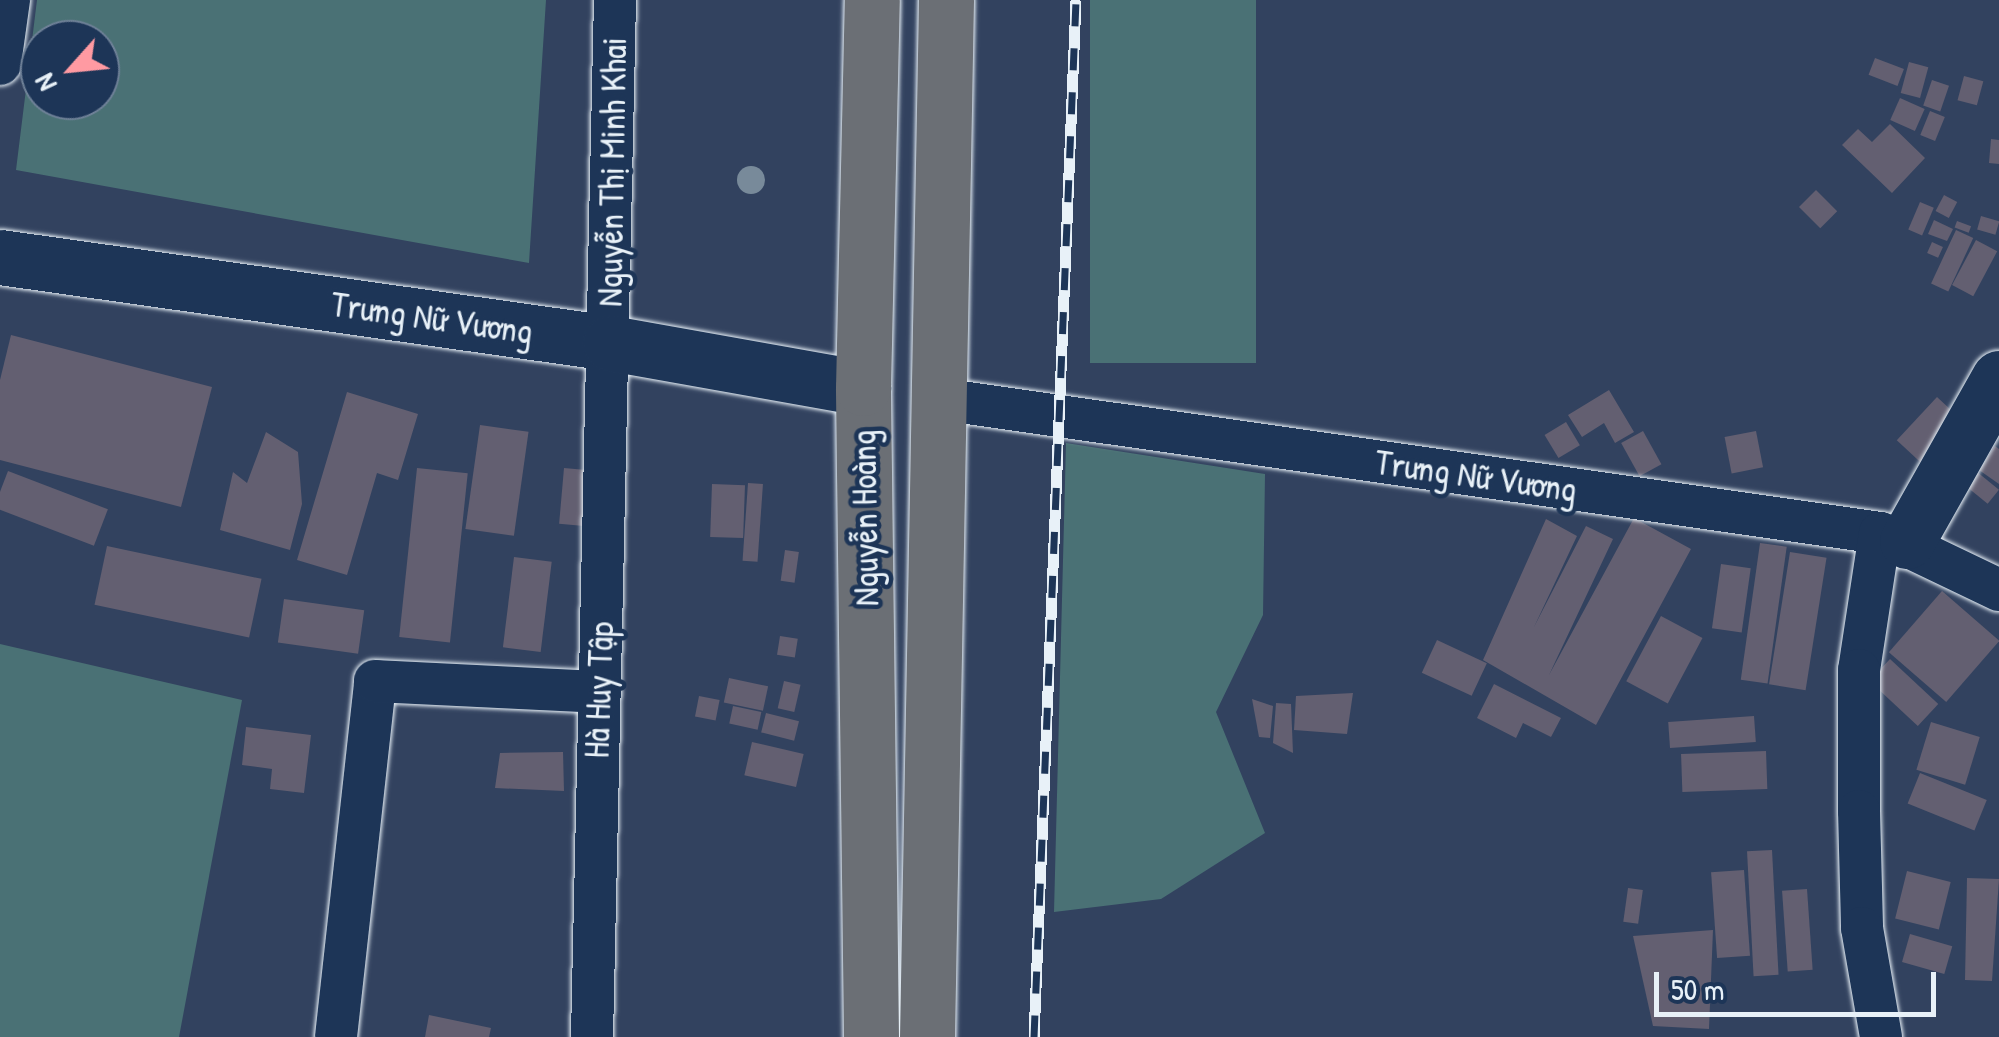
<!DOCTYPE html>
<meta charset="utf-8">
<style>
body{margin:0}
#map{position:relative;width:1999px;height:1037px;overflow:hidden;background:#32425f;font-family:"Patrick Hand",sans-serif}
div>[style]{position:absolute}
[style*='--x']{left:calc(var(--x)*1px);top:calc(var(--y)*1px);width:calc(var(--w)*1px);rotate:calc(var(--a)*1deg)}
.green>*{inset:0;background:#4a7175;transform-origin:0 0}
.building>*{inset:0;background:#635f71;transform-origin:0 0}
.roads{filter:drop-shadow(0 0 2px #e8f1f8) drop-shadow(0 0 2px #e8f1f8)}
.street>*{height:42px;margin:-21px;padding:0 21px;transform-origin:21px;border-radius:21px;background:#1d3557}
.secondary>*{height:55px;margin:-27.5px;padding:0 27.5px;transform-origin:27.5px;border-radius:27.5px;background:#1d3557}
.highway>*{height:55px;margin:-27.5px;padding:0 27.5px;transform-origin:27.5px;border-radius:27.5px;background:#6b6f75}
.rail>*{height:11px;margin-top:-5.5px;transform-origin:0;background:repeating-linear-gradient(90deg,#1d3557 0 22px,#e8f1f8 0 44px);box-sizing:border-box;border-block:2px solid #e8f1f8}
.trees>*{width:28px;height:28px;margin:-14px;border-radius:50%;background:#788a9a}
span{translate:-50% -50%;white-space:nowrap;text-align:center;line-height:1.15;-webkit-text-stroke:9px #1d3557;paint-order:stroke}
.street-label{font-size:35px;color:#e8f1f8}
.north{position:absolute;left:20px;top:20px;width:100px;height:100px;box-sizing:border-box;background:#1d3557;border:2px solid #6e8097;border-radius:50%;rotate:243deg;font-size:28px;font-weight:700;line-height:40px;text-align:center;color:#e8f1f8}
.north::after{content:'';display:block;margin:auto;width:35px;height:45px;background:#ff9aa2;clip-path:polygon(50% 0,100% 100%,50% 72%,0 100%)}
.scale{position:absolute;left:1654px;top:972px;width:282px;height:45px;box-sizing:border-box;border:5px solid #e8f1f8;border-top:0;padding-left:12px;font-size:30px;line-height:35px;white-space:nowrap;color:#e8f1f8;-webkit-text-stroke:8px #1d3557;paint-order:stroke}
</style>
<div id="map">
<div class="green">
<i style="clip-path:polygon(evenodd,37px 0,546px 0,529px 263px,16px 170px,37px 0,40px 40px,100px 40px,100px 100px,40px 100px,40px 40px)"></i>
<i style="left:1090px;top:0;width:166px;height:363px"></i>
<i style="clip-path:polygon(1066px 443px,1265px 474px,1263px 615px,1216px 712px,1265px 833px,1161px 899px,1054px 912px)"></i>
<i style="clip-path:polygon(0 644px,242px 700px,179px 1037px,0 1037px)"></i>
</div>
<div class="building">
<i style="left:1875px;top:58px;width:31px;height:18px;rotate:21deg"></i>
<i style="left:1909px;top:62px;width:20px;height:32px;rotate:15deg"></i>
<i style="left:1964px;top:76px;width:20px;height:25px;rotate:15deg"></i>
<i style="left:1932px;top:80px;width:18px;height:27px;rotate:19deg"></i>
<i style="left:1900px;top:98px;width:27px;height:24px;rotate:24deg"></i>
<i style="left:1930px;top:111px;width:16px;height:26px;rotate:22deg"></i>
<i style="clip-path:polygon(1890px 124px,1925px 158px,1892px 193px,1842px 145px,1858px 129px,1872px 142px)"></i>
<i style="clip-path:polygon(1991px 139px,1999px 140px,1999px 164px,1989px 163px)"></i>
<i style="left:1816px;top:190px;width:30px;height:24px;rotate:45deg"></i>
<i style="left:1944px;top:195px;width:15px;height:18px;rotate:28deg"></i>
<i style="left:1920px;top:202px;width:15px;height:30px;rotate:23deg"></i>
<i style="left:1981px;top:216px;width:19px;height:14px;rotate:16deg"></i>
<i style="clip-path:polygon(1934px 220px,1953px 229px,1947px 241px,1928px 234px)"></i>
<i style="left:1957px;top:221px;width:15px;height:7px;rotate:20deg"></i>
<i style="left:1956px;top:230px;width:19px;height:59px;rotate:25deg"></i>
<i style="left:1976px;top:240px;width:24px;height:51px;rotate:28deg"></i>
<i style="left:1932px;top:242px;width:12px;height:12px;rotate:24deg"></i>
<i style="clip-path:polygon(11px 335px,212px 387px,181px 507px,0 460px,0 380px)"></i>
<i style="clip-path:polygon(1609px 390px,1634px 432px,1615px 443px,1604px 423px,1582px 437px,1568px 415px)"></i>
<i style="clip-path:polygon(347px 392px,418px 414px,398px 480px,377px 473px,347px 575px,297px 560px)"></i>
<i style="left:1937px;top:397px;width:35px;height:59px;rotate:43deg"></i>
<i style="left:1566px;top:422px;width:27px;height:25px;rotate:59deg"></i>
<i style="left:480px;top:425px;width:49px;height:105px;rotate:8deg"></i>
<i style="left:1643px;top:431px;width:38px;height:25px;rotate:61deg"></i>
<i style="left:1756px;top:431px;width:37px;height:32px;rotate:79deg"></i>
<i style="clip-path:polygon(266px 432px,298px 452px,302px 504px,290px 550px,220px 530px,233px 472px,247px 483px)"></i>
<i style="clip-path:polygon(1995px 446px,1999px 449px,1999px 484px,1979px 470px)"></i>
<i style="left:1971px;top:467px;width:36px;height:18px;rotate:39deg"></i>
<i style="left:417px;top:468px;width:51px;height:170px;rotate:6deg"></i>
<i style="left:564px;top:468px;width:36px;height:56px;rotate:5deg"></i>
<i style="left:8px;top:471px;width:107px;height:39px;rotate:21deg"></i>
<i style="left:748px;top:483px;width:15px;height:78px;rotate:4deg"></i>
<i style="left:712px;top:484px;width:33px;height:53px;rotate:2deg"></i>
<i style="clip-path:polygon(1634px 518px,1691px 549px,1596px 725px,1483px 660px,1546px 519px,1577px 536px,1534px 627px,1586px 526px,1613px 539px,1549px 675px)"></i>
<i style="left:1760px;top:543px;width:27px;height:138px;rotate:8deg"></i>
<i style="left:107px;top:546px;width:158px;height:60px;rotate:12deg"></i>
<i style="left:785px;top:550px;width:14px;height:31px;rotate:8deg"></i>
<i style="left:1790px;top:552px;width:37px;height:134px;rotate:9deg"></i>
<i style="left:514px;top:557px;width:38px;height:91px;rotate:7deg"></i>
<i style="left:1721px;top:564px;width:30px;height:65px;rotate:8deg"></i>
<i style="left:1942px;top:591px;width:76px;height:81px;rotate:41deg"></i>
<i style="left:284px;top:599px;width:81px;height:44px;rotate:8deg"></i>
<i style="left:1661px;top:616px;width:47px;height:74px;rotate:28deg"></i>
<i style="left:780px;top:636px;width:18px;height:19px;rotate:9deg"></i>
<i style="left:1437px;top:640px;width:55px;height:36px;rotate:25deg"></i>
<i style="left:1890px;top:659px;width:66px;height:30px;rotate:43deg"></i>
<i style="left:729px;top:678px;width:40px;height:25px;rotate:12deg"></i>
<i style="left:784px;top:681px;width:17px;height:28px;rotate:13deg"></i>
<i style="clip-path:polygon(1494px 684px,1561px 718px,1551px 737px,1523px 723px,1516px 738px,1477px 718px)"></i>
<i style="clip-path:polygon(1353px 693px,1347px 734px,1294px 730px,1296px 696px)"></i>
<i style="left:699px;top:696px;width:21px;height:21px;rotate:11deg"></i>
<i style="clip-path:polygon(1252px 699px,1273px 706px,1270px 738px,1259px 737px)"></i>
<i style="clip-path:polygon(1276px 703px,1291px 704px,1293px 753px,1273px 743px)"></i>
<i style="left:733px;top:706px;width:29px;height:18px;rotate:12deg"></i>
<i style="left:766px;top:713px;width:34px;height:20px;rotate:14deg"></i>
<i style="left:1754px;top:716px;width:26px;height:86px;rotate:86deg"></i>
<i style="left:1931px;top:722px;width:51px;height:50px;rotate:17deg"></i>
<i style="clip-path:polygon(246px 727px,311px 735px,304px 793px,270px 789px,272px 769px,242px 765px)"></i>
<i style="left:752px;top:742px;width:53px;height:34px;rotate:13deg"></i>
<i style="left:1766px;top:751px;width:38px;height:85px;rotate:88deg"></i>
<i style="clip-path:polygon(563px 752px,564px 791px,495px 788px,500px 753px)"></i>
<i style="left:1920px;top:773px;width:72px;height:33px;rotate:22deg"></i>
<i style="left:1772px;top:850px;width:125px;height:25px;rotate:87deg"></i>
<i style="left:1744px;top:870px;width:86px;height:33px;rotate:86deg"></i>
<i style="left:1907px;top:871px;width:45px;height:49px;rotate:14deg"></i>
<i style="clip-path:polygon(1967px 878px,1999px 879px,1992px 981px,1965px 980px)"></i>
<i style="left:1628px;top:888px;width:15px;height:34px;rotate:8deg"></i>
<i style="left:1807px;top:889px;width:81px;height:25px;rotate:86deg"></i>
<i style="clip-path:polygon(1713px 930px,1709px 1029px,1653px 1026px,1633px 936px)"></i>
<i style="left:1910px;top:934px;width:44px;height:29px;rotate:16deg"></i>
<i style="clip-path:polygon(429px 1015px,491px 1028px,489px 1037px,425px 1037px)"></i>
</div>
<div class="roads">
<div class="street">
<i style="--x:0;--y:64;--w:65;--a:-82"></i>
<i style="--x:940;--y:399;--w:950;--a:8.11"></i>
<i style="--x:1880;--y:533;--w:132;--a:25.6"></i>
<i style="--x:1880;--y:533;--w:139;--a:98.7"></i>
<i style="--x:1859;--y:670;--w:141;--a:90"></i>
<i style="--x:1859;--y:811;--w:117;--a:88.5"></i>
<i style="--x:1862;--y:928;--w:111;--a:80.1"></i>
<i style="--x:336;--y:1037;--w:358;--a:-83.7"></i>
<i style="--x:375;--y:681;--w:222;--a:2.8"></i>
<i style="--x:592;--y:1037;--w:1037;--a:-88.73"></i>
</div>
<div class="secondary">
<i style="--x:0;--y:257;--w:616;--a:8.02"></i>
<i style="--x:610;--y:343;--w:257;--a:10.1"></i>
<i style="--x:1907;--y:541;--w:187;--a:-60.6"></i>
</div>
<div class="highway">
<i style="--x:871;--y:1037;--w:649;--a:-90.71"></i>
<i style="--x:863;--y:388;--w:388;--a:-88.7"></i>
<i style="--x:927;--y:1037;--w:1037;--a:-88.95"></i>
</div>
</div>
<div class="rail">
<i style="--x:1034;--y:1037;--w:1038;--a:-87.68"></i>
</div>
<div class="trees">
<i style="left:751px;top:180px"></i>
</div>
<div class="street-label">
<span style="left:612px;top:172px;rotate:-89deg">Nguyễn Thị Minh Khai</span>
<span style="left:432px;top:318px;rotate:8deg">Trưng Nữ Vương</span>
<span style="left:1476px;top:476px;rotate:8deg">Trưng Nữ Vương</span>
<span style="left:865px;top:518px;rotate:-91deg">Nguyễn Hoàng</span>
<span style="left:599px;top:690px;rotate:-88deg">Hà Huy Tập</span>
</div>
<div class="north">N</div>
<div class="scale">50 m</div>
</div>
